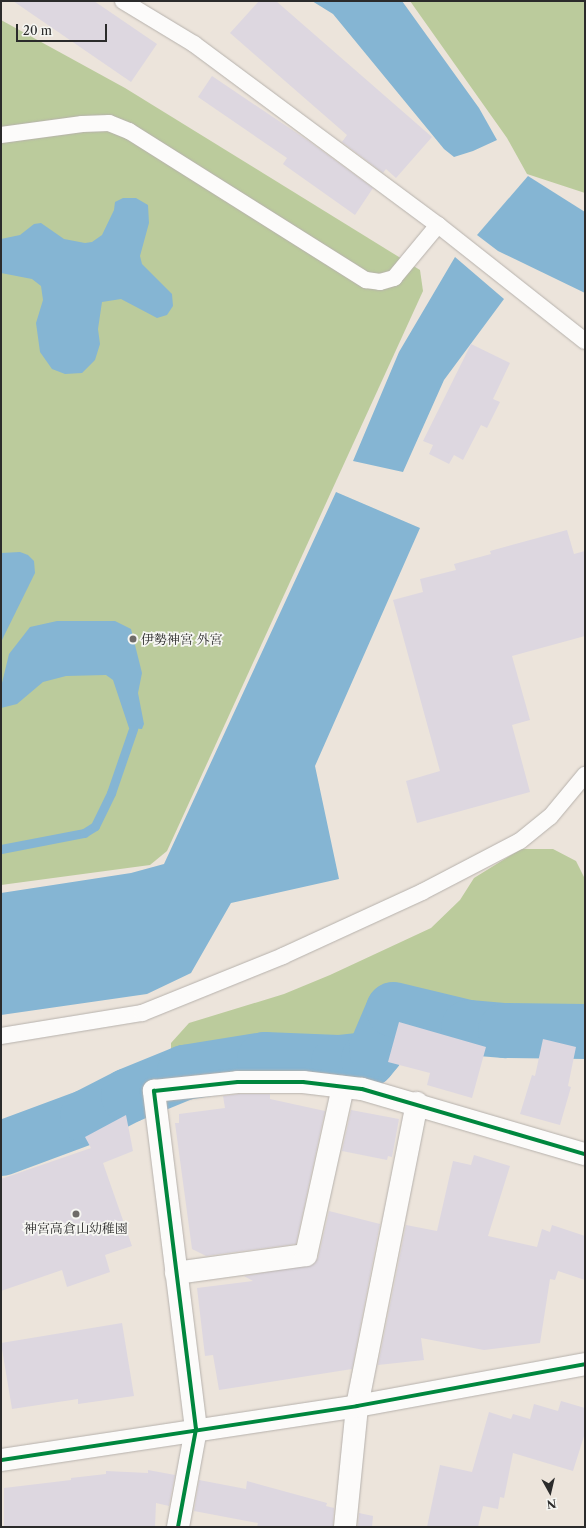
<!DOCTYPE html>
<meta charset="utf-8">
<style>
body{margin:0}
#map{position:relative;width:586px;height:1528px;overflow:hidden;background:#ece4db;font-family:"Libre Caslon Text","Noto Serif JP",serif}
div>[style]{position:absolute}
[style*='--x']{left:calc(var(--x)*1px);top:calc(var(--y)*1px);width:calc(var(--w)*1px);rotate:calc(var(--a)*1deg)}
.forest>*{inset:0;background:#bbcb9c}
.water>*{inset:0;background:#85b5d3}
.stream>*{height:9px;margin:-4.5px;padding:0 4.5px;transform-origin:4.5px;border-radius:4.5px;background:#85b5d3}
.river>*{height:55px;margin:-27.5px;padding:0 27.5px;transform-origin:27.5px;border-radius:27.5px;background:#85b5d3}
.building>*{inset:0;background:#ddd7e0}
.roads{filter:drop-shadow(0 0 1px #b6b1ac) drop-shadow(0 0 1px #b6b1ac)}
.lane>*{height:16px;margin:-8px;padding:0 8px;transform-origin:8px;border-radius:8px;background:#fcfbfa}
.street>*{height:22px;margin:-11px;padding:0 11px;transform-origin:11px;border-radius:11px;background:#fcfbfa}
.secondary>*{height:22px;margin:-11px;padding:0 11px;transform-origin:11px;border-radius:11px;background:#fcfbfa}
.cycleway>*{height:4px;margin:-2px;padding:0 2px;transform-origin:2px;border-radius:2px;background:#00873e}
.dots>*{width:11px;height:11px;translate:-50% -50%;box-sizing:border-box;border:2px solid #f6f6f2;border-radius:50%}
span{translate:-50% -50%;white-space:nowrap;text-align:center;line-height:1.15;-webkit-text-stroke:3.5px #f6f6f2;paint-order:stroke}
.poi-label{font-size:13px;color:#2b2b2b}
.left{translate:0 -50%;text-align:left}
.frame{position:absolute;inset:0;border:2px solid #2b2b2b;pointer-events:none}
.north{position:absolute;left:530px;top:1472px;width:40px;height:40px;-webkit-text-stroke:3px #f6f6f2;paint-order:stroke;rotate:172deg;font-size:11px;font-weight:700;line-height:16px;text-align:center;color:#2b2b2b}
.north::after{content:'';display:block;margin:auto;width:14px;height:18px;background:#2b2b2b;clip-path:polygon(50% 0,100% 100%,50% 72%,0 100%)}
.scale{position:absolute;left:16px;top:24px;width:91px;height:18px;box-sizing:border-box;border:2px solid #2b2b2b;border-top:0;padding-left:5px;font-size:12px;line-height:14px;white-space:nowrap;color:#2b2b2b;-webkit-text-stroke:3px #f6f6f2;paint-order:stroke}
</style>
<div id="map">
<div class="forest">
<i style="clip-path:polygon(410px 1px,585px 1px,585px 193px,527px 174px,507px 138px)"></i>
<i style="clip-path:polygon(1px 20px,125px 88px,420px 270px,423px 291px,167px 851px,150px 865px,1px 885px)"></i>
<i style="clip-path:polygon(521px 849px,553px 849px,576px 861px,585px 879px,585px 1024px,433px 1014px,389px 1002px,369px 1046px,361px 1051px,300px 1052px,260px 1050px,184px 1061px,171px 1056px,171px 1043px,189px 1023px,284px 994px,330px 975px,431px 928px,460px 900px,474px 878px)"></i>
</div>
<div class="water">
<i style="clip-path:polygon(312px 1px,402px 1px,479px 108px,497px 140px,473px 151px,454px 157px,444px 149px,333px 14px)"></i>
<i style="clip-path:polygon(528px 176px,585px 212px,585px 293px,498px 251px,477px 235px)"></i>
<i style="clip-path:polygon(123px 198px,136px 198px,148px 205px,149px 223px,140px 256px,142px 264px,172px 294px,173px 306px,167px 315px,157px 318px,121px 299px,102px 302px,98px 329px,100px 344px,95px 360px,82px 373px,65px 374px,52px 369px,40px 352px,36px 323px,43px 300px,41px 286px,32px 279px,1px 273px,1px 239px,20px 235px,34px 224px,41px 223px,64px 239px,85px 243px,92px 242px,102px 235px,114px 210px,115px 202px)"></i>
<i style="clip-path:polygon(455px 257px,504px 299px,444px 380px,403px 472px,353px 461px,399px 352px)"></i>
<i style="clip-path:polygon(336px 492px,420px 528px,315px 766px,339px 879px,231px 903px,191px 973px,147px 994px,1px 1015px,1px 893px,131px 873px,164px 864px)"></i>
<i style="clip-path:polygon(20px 552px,28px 555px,34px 561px,35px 573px,1px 642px,1px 553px)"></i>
<i style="clip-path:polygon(57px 621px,115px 621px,131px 629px,142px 673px,138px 693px,144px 724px,142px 729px,129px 728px,113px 680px,106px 675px,66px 676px,43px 682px,17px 704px,1px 708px,1px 687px,9px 654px,30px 627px)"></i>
</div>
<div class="stream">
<i style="--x:1;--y:849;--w:85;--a:-10.9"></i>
<i style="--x:84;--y:833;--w:13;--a:-32"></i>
<i style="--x:95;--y:826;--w:37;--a:-64"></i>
<i style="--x:111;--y:793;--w:68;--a:-71"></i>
</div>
<div class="river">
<i style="--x:1;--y:1148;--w:92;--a:-20.4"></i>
<i style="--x:87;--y:1116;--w:46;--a:-27.1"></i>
<i style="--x:128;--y:1095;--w:61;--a:-22.3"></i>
<i style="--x:184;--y:1072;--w:81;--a:-9.2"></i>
<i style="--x:264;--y:1059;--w:74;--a:2.3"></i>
<i style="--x:338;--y:1062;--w:30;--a:-6"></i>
<i style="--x:368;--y:1059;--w:13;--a:-51"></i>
<i style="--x:376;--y:1049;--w:43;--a:-67"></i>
<i style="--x:393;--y:1009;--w:77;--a:13.5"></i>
<i style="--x:468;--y:1027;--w:37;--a:5"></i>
<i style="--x:505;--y:1030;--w:80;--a:0.7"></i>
</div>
<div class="building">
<i style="clip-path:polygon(13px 1px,94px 1px,157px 44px,131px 82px)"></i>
<i style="clip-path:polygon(259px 1px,276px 1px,432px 137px,396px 178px,386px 169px,383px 173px,342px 142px,347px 135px,230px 33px)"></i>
<i style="clip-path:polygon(212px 76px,310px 142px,373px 188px,355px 215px,283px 164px,287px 158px,198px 97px)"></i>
<i style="clip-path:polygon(471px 344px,510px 363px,493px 399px,500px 402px,487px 428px,481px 425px,463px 460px,454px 455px,449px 464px,429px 454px,433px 445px,423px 441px)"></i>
<i style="clip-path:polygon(567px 530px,574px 554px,585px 551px,585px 636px,512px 656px,530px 720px,512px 725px,530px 792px,417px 823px,406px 781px,440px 771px,393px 600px,423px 592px,420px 579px,456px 570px,454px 564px,491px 554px,490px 551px)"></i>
<i style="clip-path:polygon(399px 1022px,486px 1047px,472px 1098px,427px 1085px,430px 1073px,388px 1062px)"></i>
<i style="clip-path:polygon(543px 1039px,576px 1047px,568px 1086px,571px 1087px,560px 1125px,520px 1114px,532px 1075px,535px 1076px)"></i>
<i style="clip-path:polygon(239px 1094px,270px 1094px,270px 1099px,325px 1111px,296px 1244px,206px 1256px,192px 1249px,175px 1123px,179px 1123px,179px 1114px,225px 1108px,223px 1096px)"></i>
<i style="clip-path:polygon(351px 1110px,399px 1119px,392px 1157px,388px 1156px,387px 1160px,342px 1151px)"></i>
<i style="clip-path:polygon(126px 1115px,133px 1151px,103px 1163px,132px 1246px,105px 1255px,110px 1272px,67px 1287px,62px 1270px,1px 1291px,1px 1179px,91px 1148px,85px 1137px)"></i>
<i style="clip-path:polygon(474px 1155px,510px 1166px,488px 1236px,537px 1247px,542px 1229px,550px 1232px,552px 1225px,585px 1236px,585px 1280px,558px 1271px,555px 1280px,550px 1279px,540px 1343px,484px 1350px,421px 1338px,424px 1360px,378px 1365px,406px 1225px,437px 1231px,453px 1161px,471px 1165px)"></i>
<i style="clip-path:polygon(329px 1211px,380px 1224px,352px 1369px,219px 1390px,213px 1355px,205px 1356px,197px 1288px,253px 1281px,244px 1276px,314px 1264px,318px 1258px)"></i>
<i style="clip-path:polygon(122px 1323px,134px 1396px,78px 1404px,78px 1399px,12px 1409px,1px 1343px)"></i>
<i style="clip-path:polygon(561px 1401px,585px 1408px,585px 1433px,573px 1471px,513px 1453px,504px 1498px,500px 1497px,498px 1509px,483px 1506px,478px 1527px,427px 1527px,440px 1465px,472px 1472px,489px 1412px,511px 1419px,513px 1414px,530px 1419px,534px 1404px,558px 1411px)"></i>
<i style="clip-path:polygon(148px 1470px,175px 1475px,169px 1506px,156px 1503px,155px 1527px,4px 1527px,4px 1488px,71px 1480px,71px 1478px,106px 1474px,106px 1471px,148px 1473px)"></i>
<i style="clip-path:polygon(199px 1480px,246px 1489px,247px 1481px,327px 1503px,326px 1506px,334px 1508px,333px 1527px,257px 1527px,258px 1523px,194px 1511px)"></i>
<i style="clip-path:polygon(359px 1513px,373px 1516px,372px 1527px,358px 1527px)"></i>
</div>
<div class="roads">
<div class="lane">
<i style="--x:123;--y:1;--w:83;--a:31.2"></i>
<i style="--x:194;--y:44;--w:304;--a:36.6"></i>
<i style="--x:438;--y:225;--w:187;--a:38.3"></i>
<i style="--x:1;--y:135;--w:82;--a:-7.7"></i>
<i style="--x:82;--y:124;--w:27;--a:-2"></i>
<i style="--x:109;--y:123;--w:22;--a:22"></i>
<i style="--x:129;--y:131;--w:280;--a:32.2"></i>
<i style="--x:366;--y:280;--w:14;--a:8"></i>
<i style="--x:380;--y:282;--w:15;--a:-16"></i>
<i style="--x:394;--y:278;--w:69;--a:-50.3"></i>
<i style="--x:1;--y:1036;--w:143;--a:-9.3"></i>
<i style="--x:142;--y:1013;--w:152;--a:-22"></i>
<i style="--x:283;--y:956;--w:153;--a:-24.7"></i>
<i style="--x:422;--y:892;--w:110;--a:-27.5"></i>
<i style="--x:520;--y:841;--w:38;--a:-39"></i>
<i style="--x:550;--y:817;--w:55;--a:-50.2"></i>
</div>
<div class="street">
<i style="--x:176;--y:1273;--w:131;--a:-7.9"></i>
<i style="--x:306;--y:1255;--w:172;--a:-77.6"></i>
<i style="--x:178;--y:1527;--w:100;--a:-79.6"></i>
<i style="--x:196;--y:1429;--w:341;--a:-97.1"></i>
<i style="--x:154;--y:1091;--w:84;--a:-6.1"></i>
<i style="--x:238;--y:1082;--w:65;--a:0"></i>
<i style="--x:303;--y:1082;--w:59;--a:6.8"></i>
<i style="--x:362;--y:1089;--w:232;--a:16.3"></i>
<i style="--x:345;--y:1527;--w:122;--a:-84.3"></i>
<i style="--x:357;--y:1406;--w:309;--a:-78.8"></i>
</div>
<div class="secondary">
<i style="--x:1;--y:1460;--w:360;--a:-8.6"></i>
<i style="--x:357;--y:1406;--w:232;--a:-10.4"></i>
</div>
</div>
<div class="cycleway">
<i style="--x:1;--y:1460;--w:360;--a:-8.6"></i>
<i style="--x:357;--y:1406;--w:232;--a:-10.4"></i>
<i style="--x:178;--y:1527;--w:100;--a:-79.6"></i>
<i style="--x:196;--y:1429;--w:341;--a:-97.1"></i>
<i style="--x:154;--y:1091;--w:84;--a:-6.1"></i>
<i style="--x:238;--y:1082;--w:65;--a:0"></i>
<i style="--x:303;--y:1082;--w:59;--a:6.8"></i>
<i style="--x:362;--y:1089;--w:232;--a:16.3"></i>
</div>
<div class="dots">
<i style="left:133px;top:639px;background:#6f6c69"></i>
<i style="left:76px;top:1214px;background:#6f6c69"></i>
</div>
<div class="poi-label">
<span class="left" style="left:141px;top:639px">伊勢神宮 外宮</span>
<span style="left:76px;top:1228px">神宮高倉山幼稚園</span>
</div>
<div class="frame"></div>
<div class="north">N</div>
<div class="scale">20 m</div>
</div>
